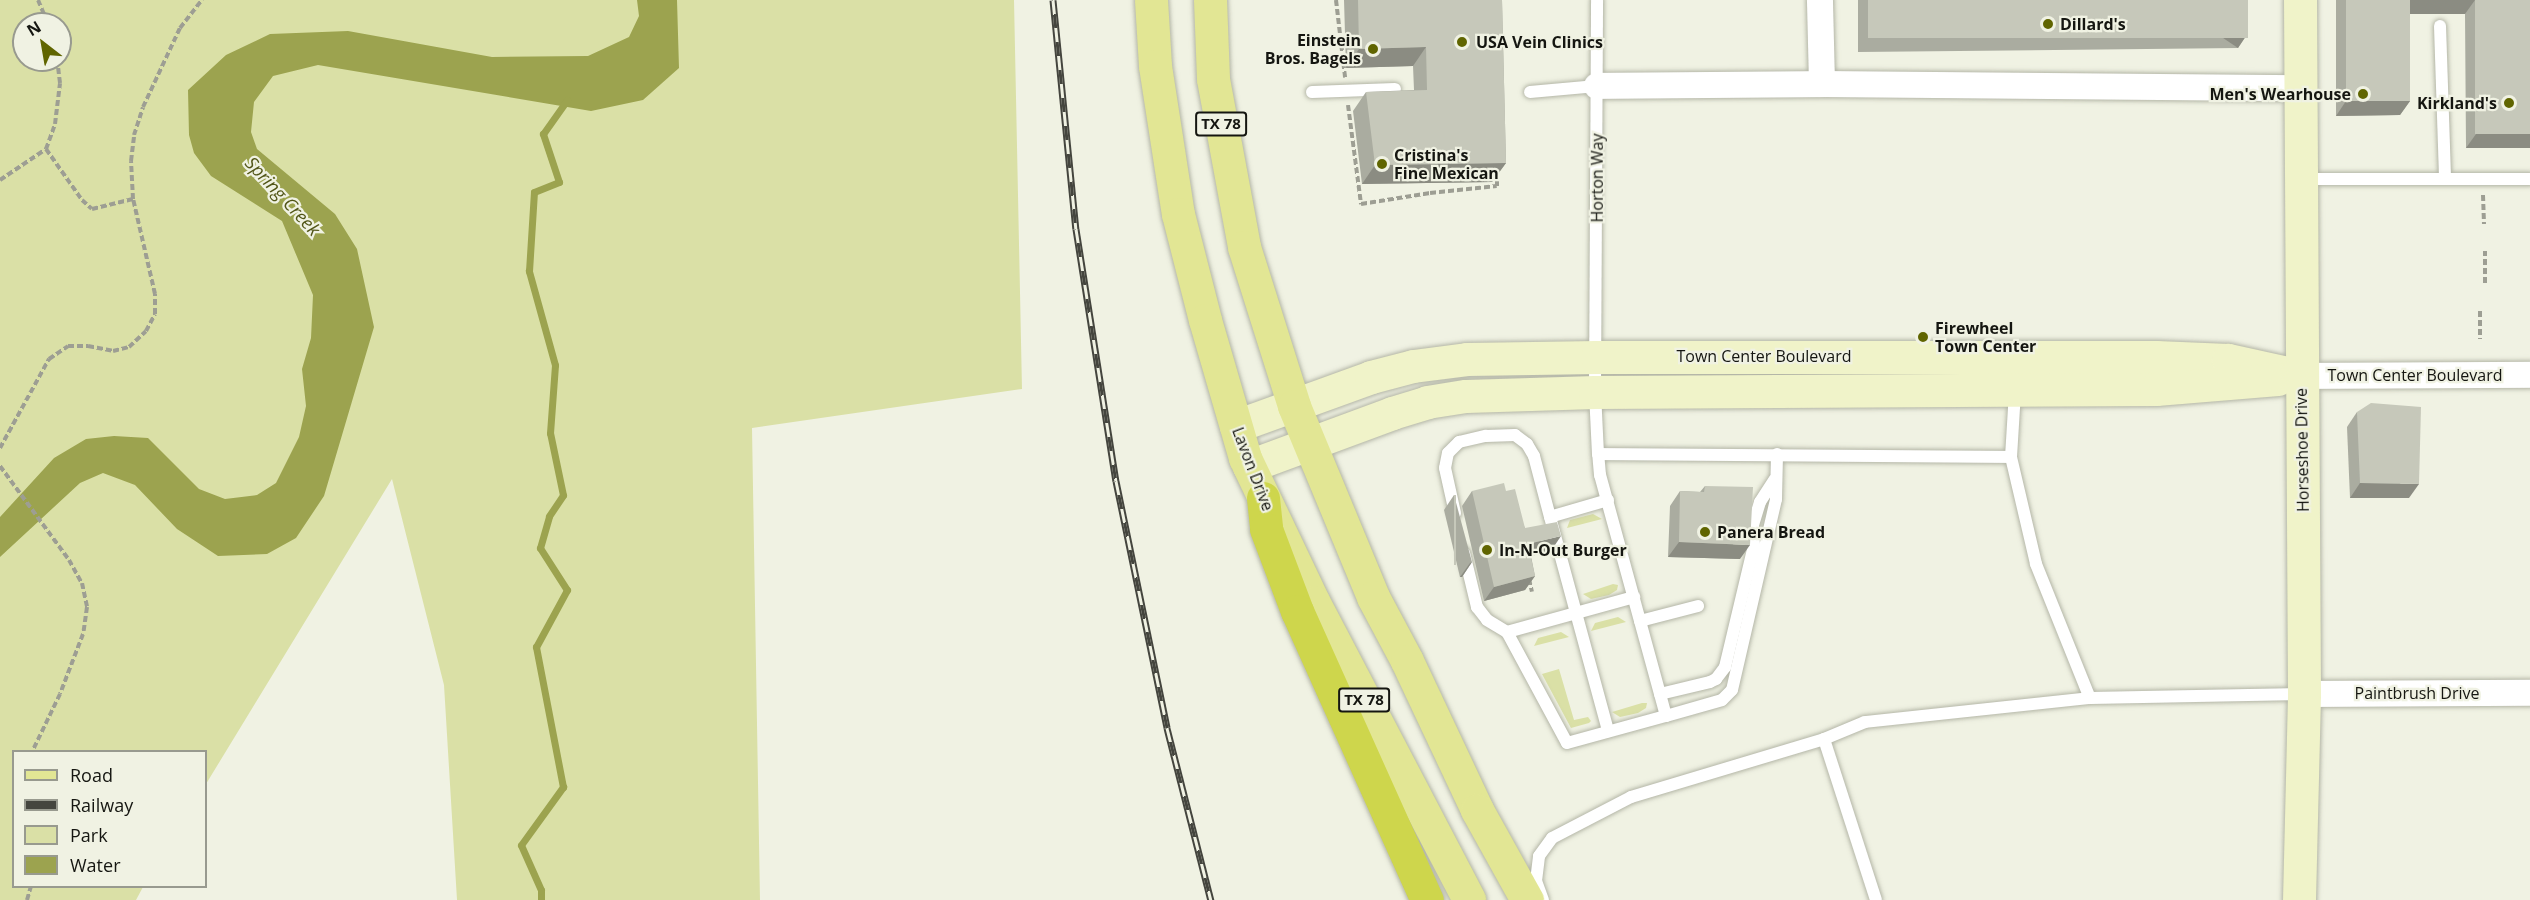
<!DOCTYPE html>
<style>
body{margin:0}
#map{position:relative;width:2530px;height:900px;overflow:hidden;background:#f0f2e3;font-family:"Open Sans",sans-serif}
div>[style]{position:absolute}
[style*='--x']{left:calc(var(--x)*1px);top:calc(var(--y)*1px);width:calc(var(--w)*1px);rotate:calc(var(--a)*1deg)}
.green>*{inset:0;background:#dae0a6}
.water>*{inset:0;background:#9ca34f}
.stream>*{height:7px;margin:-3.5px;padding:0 3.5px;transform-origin:3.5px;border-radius:3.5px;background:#9ca34f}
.path>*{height:4px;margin-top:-2px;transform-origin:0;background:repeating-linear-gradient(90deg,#9d9e93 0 6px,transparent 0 9px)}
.roads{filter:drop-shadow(0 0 2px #b4b6a7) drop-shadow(0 0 2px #b4b6a7)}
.lane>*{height:12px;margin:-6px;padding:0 6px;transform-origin:6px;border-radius:6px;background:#fff}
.street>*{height:26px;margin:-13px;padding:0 13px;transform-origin:13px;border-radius:13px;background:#fff}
.secondary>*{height:33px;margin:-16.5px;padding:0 16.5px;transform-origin:16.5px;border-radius:16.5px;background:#f0f3c9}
.primary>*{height:33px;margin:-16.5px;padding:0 16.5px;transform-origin:16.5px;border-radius:16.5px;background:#e2e694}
.highway>*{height:33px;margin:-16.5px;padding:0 16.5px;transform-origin:16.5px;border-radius:16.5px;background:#ced64c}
.rail>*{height:7px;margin-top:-3.5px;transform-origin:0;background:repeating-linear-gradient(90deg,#f0f2e3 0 14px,#44453e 0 28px);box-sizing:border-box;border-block:2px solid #44453e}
.wall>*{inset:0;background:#aaaca0}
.shaded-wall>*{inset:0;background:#8b8c82;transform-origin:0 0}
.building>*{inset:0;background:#c6c8ba;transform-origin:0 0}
.dots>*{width:16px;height:16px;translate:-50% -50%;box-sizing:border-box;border:3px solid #f0f2e3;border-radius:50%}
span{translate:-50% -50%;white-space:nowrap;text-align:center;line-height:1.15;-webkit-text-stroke:4.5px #f0f2e3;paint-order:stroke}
.shield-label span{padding:2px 4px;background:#f0f2e3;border:2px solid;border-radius:4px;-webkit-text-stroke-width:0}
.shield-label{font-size:15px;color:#151611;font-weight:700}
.poi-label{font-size:16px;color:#151611;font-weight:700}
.left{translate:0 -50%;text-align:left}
.right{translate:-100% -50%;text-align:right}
.street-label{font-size:16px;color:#151611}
.water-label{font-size:18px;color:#515517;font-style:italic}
.legend{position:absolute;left:12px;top:750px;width:195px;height:138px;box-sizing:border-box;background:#f0f2e3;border:2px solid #989a8f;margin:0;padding:8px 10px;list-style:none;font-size:18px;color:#151611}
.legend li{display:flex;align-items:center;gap:12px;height:30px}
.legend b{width:30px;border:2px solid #989a8f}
.north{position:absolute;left:12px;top:12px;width:60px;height:60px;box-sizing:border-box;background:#f0f2e3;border:2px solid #989a8f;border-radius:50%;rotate:329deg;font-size:16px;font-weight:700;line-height:24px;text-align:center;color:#151611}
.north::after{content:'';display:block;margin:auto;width:21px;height:27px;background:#606500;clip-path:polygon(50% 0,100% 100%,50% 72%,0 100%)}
</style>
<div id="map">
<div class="green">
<i style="clip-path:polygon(evenodd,0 0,1014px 0,1022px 389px,752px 428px,760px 900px,457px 900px,444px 685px,392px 479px,206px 784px,206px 752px,14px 752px,14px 886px,143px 887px,136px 900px,0 900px,0 0,24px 24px,60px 24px,60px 60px,24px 60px,24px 24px)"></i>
<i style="clip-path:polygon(1593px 514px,1602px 519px,1567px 528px,1570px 520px)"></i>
<i style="clip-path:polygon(1613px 584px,1618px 585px,1617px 590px,1609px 595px,1591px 599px,1583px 594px)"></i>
<i style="clip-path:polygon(1618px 617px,1626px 622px,1591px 631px,1595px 623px)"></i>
<i style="clip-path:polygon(1561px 632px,1569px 637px,1534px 646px,1538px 638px)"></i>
<i style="clip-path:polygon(1559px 669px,1574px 720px,1588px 717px,1591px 721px,1589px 723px,1571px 728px,1542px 674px)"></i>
<i style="clip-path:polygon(1642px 703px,1647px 703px,1646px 708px,1638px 713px,1620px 717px,1612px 712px)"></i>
</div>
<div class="water">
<i style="clip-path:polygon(637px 0,677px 0,679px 68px,643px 100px,591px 111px,318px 65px,273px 76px,254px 102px,251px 132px,257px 149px,335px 214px,357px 249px,374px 327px,324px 496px,296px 538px,267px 554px,218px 556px,177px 529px,135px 485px,103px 473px,80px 483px,0 557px,0 517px,54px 458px,86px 439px,114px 436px,148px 438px,199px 489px,225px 499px,257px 495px,276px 483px,299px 437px,306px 406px,302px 369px,311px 338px,313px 295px,282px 221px,211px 176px,194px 153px,189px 135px,188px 90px,226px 55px,270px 34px,348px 31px,492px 57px,588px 56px,629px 37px,639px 16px)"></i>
</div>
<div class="stream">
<i style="--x:541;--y:900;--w:10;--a:-90"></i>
<i style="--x:541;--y:890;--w:49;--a:-114"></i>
<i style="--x:521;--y:845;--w:72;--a:-54.1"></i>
<i style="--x:563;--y:787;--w:143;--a:-100.9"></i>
<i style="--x:536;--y:647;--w:65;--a:-61.5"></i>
<i style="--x:567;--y:590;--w:50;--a:-122.7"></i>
<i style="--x:540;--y:548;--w:33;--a:-74"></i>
<i style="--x:549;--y:516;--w:25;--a:-56"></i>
<i style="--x:563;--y:495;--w:63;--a:-101.8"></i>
<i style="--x:550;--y:433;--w:68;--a:-85.8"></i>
<i style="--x:555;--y:365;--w:98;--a:-105.5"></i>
<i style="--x:529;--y:271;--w:79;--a:-86.4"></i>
<i style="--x:534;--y:192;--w:27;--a:-22"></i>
<i style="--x:559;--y:182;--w:51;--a:-108.4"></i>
<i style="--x:543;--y:134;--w:42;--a:-54.8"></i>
</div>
<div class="path">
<i style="--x:38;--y:0;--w:26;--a:67"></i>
<i style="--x:1336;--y:0;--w:78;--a:83.3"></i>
<i style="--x:1348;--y:105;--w:100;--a:82.5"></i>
<i style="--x:1361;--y:204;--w:70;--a:-9.1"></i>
<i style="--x:1430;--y:193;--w:67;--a:-6"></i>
<i style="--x:1497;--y:186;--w:13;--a:-90"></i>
<i style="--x:46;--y:149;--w:62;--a:54.8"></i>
<i style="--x:82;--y:200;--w:13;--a:42"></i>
<i style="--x:92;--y:209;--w:42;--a:-13.7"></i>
<i style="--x:0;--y:180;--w:55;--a:-34"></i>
<i style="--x:46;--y:149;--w:27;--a:-70"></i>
<i style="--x:55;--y:124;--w:41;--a:-83"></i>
<i style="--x:60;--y:83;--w:23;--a:-97"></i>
<i style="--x:2483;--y:195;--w:29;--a:88"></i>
<i style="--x:2485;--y:283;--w:32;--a:-90"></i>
<i style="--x:2480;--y:311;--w:28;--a:90"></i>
<i style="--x:0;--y:448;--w:102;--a:-61.2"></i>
<i style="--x:49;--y:359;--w:23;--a:-34"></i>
<i style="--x:68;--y:346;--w:20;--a:0"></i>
<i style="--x:88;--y:346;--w:25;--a:11"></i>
<i style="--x:113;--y:351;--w:16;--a:-14"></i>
<i style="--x:129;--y:347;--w:23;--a:-43"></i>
<i style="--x:146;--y:331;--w:19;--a:-62"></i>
<i style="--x:155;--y:314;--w:20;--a:-90"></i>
<i style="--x:155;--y:294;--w:98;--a:-103"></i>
<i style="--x:133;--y:199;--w:38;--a:-93"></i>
<i style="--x:131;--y:161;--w:26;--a:-83"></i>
<i style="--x:134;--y:135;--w:29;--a:-72"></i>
<i style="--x:143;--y:107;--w:87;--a:-64.9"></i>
<i style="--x:180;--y:28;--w:36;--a:-52"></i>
<i style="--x:0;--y:466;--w:117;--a:53.7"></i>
<i style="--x:69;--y:560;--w:26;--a:61"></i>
<i style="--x:82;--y:583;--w:25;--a:78"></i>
<i style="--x:87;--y:607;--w:27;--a:98"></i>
<i style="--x:83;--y:634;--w:64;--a:111"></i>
<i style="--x:60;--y:694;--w:64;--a:115.8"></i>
<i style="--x:1529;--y:579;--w:13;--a:77"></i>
<i style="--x:27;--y:900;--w:15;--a:-74"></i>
</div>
<div class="roads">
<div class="lane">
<i style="--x:2440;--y:26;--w:153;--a:88.1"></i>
<i style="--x:1312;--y:92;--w:83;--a:-2.1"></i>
<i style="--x:1530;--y:92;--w:67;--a:-5.1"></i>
<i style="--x:2303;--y:179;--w:227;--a:0"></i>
<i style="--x:1598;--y:454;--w:413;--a:0.4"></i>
<i style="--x:2011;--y:457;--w:65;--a:-86.5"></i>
<i style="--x:2011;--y:457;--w:110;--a:76.8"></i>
<i style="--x:2036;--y:564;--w:144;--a:68.1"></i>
<i style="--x:2090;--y:698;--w:212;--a:-1.1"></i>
<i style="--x:1608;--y:500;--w:60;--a:163.7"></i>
<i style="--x:1550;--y:517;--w:222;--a:74.8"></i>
<i style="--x:1455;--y:513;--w:46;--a:-102.5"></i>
<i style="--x:1445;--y:468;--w:15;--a:-79"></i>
<i style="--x:1448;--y:453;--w:16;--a:-45"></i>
<i style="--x:1459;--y:442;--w:28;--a:-13"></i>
<i style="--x:1486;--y:436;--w:29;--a:-2"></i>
<i style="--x:1515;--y:435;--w:15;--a:37"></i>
<i style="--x:1527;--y:444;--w:14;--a:60"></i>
<i style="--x:1534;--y:456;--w:63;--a:75.3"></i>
<i style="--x:1464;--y:553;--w:56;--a:76.5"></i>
<i style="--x:1477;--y:607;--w:16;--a:52"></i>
<i style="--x:1487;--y:620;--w:23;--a:31"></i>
<i style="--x:1507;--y:632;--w:126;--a:61.6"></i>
<i style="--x:1567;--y:743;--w:103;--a:-15.3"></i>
<i style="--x:1666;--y:716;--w:250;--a:-105.3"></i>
<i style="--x:1600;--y:475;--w:21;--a:-95"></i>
<i style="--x:1598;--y:454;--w:62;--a:-92.8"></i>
<i style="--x:1595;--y:392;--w:392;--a:-89.7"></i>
<i style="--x:1640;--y:621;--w:60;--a:-14.5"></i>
<i style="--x:1507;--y:632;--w:132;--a:-15.4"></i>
<i style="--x:1660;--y:694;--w:51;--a:-13.5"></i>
<i style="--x:1710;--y:682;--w:7;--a:-27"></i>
<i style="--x:1716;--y:679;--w:15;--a:-53"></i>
<i style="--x:1725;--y:667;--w:125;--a:-76.6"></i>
<i style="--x:1754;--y:545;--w:20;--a:-93"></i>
<i style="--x:1753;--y:525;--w:24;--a:-73"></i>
<i style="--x:1760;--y:502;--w:27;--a:-57"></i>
<i style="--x:1666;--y:716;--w:58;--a:-15.9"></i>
<i style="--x:1722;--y:700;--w:14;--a:-45"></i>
<i style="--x:1732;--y:690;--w:196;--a:-77"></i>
<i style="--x:1776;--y:499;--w:45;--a:-88.7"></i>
<i style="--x:1824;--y:739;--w:169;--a:72.1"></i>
<i style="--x:1543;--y:900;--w:20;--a:-110"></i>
<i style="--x:1536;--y:881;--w:25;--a:-83"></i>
<i style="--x:1539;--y:856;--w:22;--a:-54"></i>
<i style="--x:1552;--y:838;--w:89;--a:-27.4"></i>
<i style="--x:1631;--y:797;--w:202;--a:-16.7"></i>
<i style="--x:1824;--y:739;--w:44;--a:-22.5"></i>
<i style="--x:1865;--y:722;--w:226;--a:-6.1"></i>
</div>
<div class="street">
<i style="--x:1822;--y:84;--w:479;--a:0.5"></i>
<i style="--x:1597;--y:86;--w:225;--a:-0.5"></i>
<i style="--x:1822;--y:84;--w:84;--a:-91.4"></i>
<i style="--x:2301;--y:376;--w:229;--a:-0.3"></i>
<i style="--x:2304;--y:694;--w:226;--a:-0.3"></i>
</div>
<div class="secondary">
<i style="--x:1236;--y:426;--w:144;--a:-19.9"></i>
<i style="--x:1371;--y:377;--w:43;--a:-14.7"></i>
<i style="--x:1413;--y:366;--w:54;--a:-7.4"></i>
<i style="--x:1467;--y:359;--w:130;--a:-0.9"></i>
<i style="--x:1597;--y:357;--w:559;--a:0"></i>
<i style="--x:2156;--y:357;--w:72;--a:2.4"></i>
<i style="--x:2228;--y:360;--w:75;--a:12.4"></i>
<i style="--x:1249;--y:466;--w:153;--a:-20.3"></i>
<i style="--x:1392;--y:413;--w:37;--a:-17"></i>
<i style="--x:1427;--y:402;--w:39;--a:-9"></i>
<i style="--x:1466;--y:396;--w:129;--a:-1.8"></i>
<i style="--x:1595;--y:392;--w:561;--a:-0.31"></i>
<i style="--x:2156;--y:389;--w:122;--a:-4.7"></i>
<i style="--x:2299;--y:900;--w:206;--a:-88.6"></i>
<i style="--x:2304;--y:694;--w:694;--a:-90.33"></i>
</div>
<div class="primary">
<i style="--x:1151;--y:0;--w:66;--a:86.5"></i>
<i style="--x:1155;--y:66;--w:150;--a:81.2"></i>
<i style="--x:1178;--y:214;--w:109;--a:75.7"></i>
<i style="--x:1205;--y:320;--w:144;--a:73.8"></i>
<i style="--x:1245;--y:458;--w:161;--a:64.6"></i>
<i style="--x:1314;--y:603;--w:335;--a:62.4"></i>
<i style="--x:1210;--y:0;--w:79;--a:87.8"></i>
<i style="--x:1213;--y:79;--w:171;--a:79.5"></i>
<i style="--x:1244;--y:247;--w:167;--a:72.5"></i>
<i style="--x:1294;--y:406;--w:207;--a:67.5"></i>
<i style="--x:1373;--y:597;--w:72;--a:62"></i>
<i style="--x:1407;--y:661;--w:165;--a:64.8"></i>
<i style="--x:1477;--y:810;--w:103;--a:60.9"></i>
</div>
<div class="highway">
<i style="--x:1263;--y:498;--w:31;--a:84"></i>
<i style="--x:1266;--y:529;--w:88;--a:69.3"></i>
<i style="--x:1297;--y:611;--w:317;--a:65.8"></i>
</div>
</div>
<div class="rail">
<i style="--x:1053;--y:0;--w:230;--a:84.3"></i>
<i style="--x:1076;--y:229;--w:255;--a:81"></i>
<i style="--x:1116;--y:481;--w:252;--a:78.3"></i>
<i style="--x:1167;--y:728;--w:178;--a:75.7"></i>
</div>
<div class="wall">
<i style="clip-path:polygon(1344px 0,1502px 0,1506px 163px,1492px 182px,1362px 184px,1353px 111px,1366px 92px,1414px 90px,1413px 66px,1346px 68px)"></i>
<i style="clip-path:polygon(1858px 0,2248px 0,2248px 33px,2238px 48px,1858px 52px)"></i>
<i style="clip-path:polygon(2336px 0,2530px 0,2530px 148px,2466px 148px,2465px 14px,2410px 14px,2410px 101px,2400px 115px,2336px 116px)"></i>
<i style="clip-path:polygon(2357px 412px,2409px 498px,2350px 498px,2347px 427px)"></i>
<i style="clip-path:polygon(1705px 486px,1740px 559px,1668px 557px,1670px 506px,1680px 491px,1700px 492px)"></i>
<i style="clip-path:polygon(1472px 491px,1506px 491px,1525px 528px,1551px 551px,1531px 556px,1535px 576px,1525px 590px,1484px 601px,1462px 506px)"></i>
<i style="clip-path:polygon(1454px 495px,1472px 562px,1462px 577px,1460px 577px,1444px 510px)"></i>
</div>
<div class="shaded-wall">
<i style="clip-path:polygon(2409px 0,2475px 0,2465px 14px,2399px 14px)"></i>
<i style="left:2248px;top:33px;width:18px;height:380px;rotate:124deg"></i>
<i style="clip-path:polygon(1426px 47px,1413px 66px,1346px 68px,1359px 49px)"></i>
<i style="clip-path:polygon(2346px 101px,2410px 101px,2400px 115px,2336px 116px)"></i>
<i style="clip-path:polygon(2530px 133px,2530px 148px,2466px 148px,2476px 134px)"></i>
<i style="clip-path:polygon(1506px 163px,1492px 182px,1362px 184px,1375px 165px)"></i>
<i style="clip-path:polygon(2360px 483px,2419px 484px,2409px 498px,2350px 498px)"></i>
<i style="clip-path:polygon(1561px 536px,1551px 551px,1518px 559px,1528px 544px)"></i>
<i style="clip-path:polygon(1679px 542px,1750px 545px,1740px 559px,1668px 557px)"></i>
<i style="clip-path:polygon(1472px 562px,1462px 577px,1460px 577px,1470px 563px)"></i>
<i style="clip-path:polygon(1535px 576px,1525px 590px,1484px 601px,1494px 587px)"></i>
</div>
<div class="building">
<i style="clip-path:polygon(1358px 0,1502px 0,1506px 163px,1375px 165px,1366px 92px,1427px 90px,1426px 47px,1359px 49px)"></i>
<i style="left:1868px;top:0;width:380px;height:38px"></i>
<i style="left:2346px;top:0;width:64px;height:101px"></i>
<i style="left:2475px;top:0;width:55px;height:134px"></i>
<i style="clip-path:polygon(2371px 403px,2421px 407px,2419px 484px,2360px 483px,2357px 412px)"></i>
<i style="clip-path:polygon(1504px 483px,1506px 491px,1515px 489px,1525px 528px,1557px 522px,1561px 536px,1528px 544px,1535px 576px,1494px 587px,1472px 491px)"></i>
<i style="clip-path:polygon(1705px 486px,1753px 487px,1750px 545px,1679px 542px,1680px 491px,1704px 492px)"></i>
<i style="left:1454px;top:495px;width:2px;height:70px"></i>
</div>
<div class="dots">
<i style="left:2048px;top:24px;background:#606500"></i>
<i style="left:1462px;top:42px;background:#606500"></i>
<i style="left:1373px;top:49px;background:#606500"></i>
<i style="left:2363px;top:94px;background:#606500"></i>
<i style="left:2509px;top:103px;background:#606500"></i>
<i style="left:1382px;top:164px;background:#606500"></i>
<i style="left:1923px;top:337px;background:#606500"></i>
<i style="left:1705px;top:532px;background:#606500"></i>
<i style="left:1487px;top:550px;background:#606500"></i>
</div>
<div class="shield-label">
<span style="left:1221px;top:124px">TX 78</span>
<span style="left:1364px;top:700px">TX 78</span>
</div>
<div class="poi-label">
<span class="left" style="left:2060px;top:24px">Dillard's</span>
<span class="right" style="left:1361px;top:49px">Einstein<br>Bros. Bagels</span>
<span class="left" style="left:1476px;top:42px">USA Vein Clinics</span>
<span class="right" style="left:2351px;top:94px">Men's Wearhouse</span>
<span class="right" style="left:2497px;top:103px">Kirkland's</span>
<span class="left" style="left:1394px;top:164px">Cristina's<br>Fine Mexican</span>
<span class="left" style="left:1935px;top:337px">Firewheel<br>Town Center</span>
<span class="left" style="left:1717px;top:532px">Panera Bread</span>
<span class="left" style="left:1499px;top:550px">In-N-Out Burger</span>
</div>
<div class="street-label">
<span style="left:1597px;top:178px;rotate:-90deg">Horton Way</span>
<span style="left:1764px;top:356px">Town Center Boulevard</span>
<span style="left:2415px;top:375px">Town Center Boulevard</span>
<span style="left:2302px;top:450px;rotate:-91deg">Horseshoe Drive</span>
<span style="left:1253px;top:469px;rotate:69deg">Lavon Drive</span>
<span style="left:2417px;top:693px">Paintbrush Drive</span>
</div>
<div class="water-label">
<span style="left:283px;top:196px;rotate:47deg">Spring Creek</span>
</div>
<ul class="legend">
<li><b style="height:8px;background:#e2e694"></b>Road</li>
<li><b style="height:8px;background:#44453e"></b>Railway</li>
<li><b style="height:16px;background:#dae0a6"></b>Park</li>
<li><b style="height:16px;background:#9ca34f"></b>Water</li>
</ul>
<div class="north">N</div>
</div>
